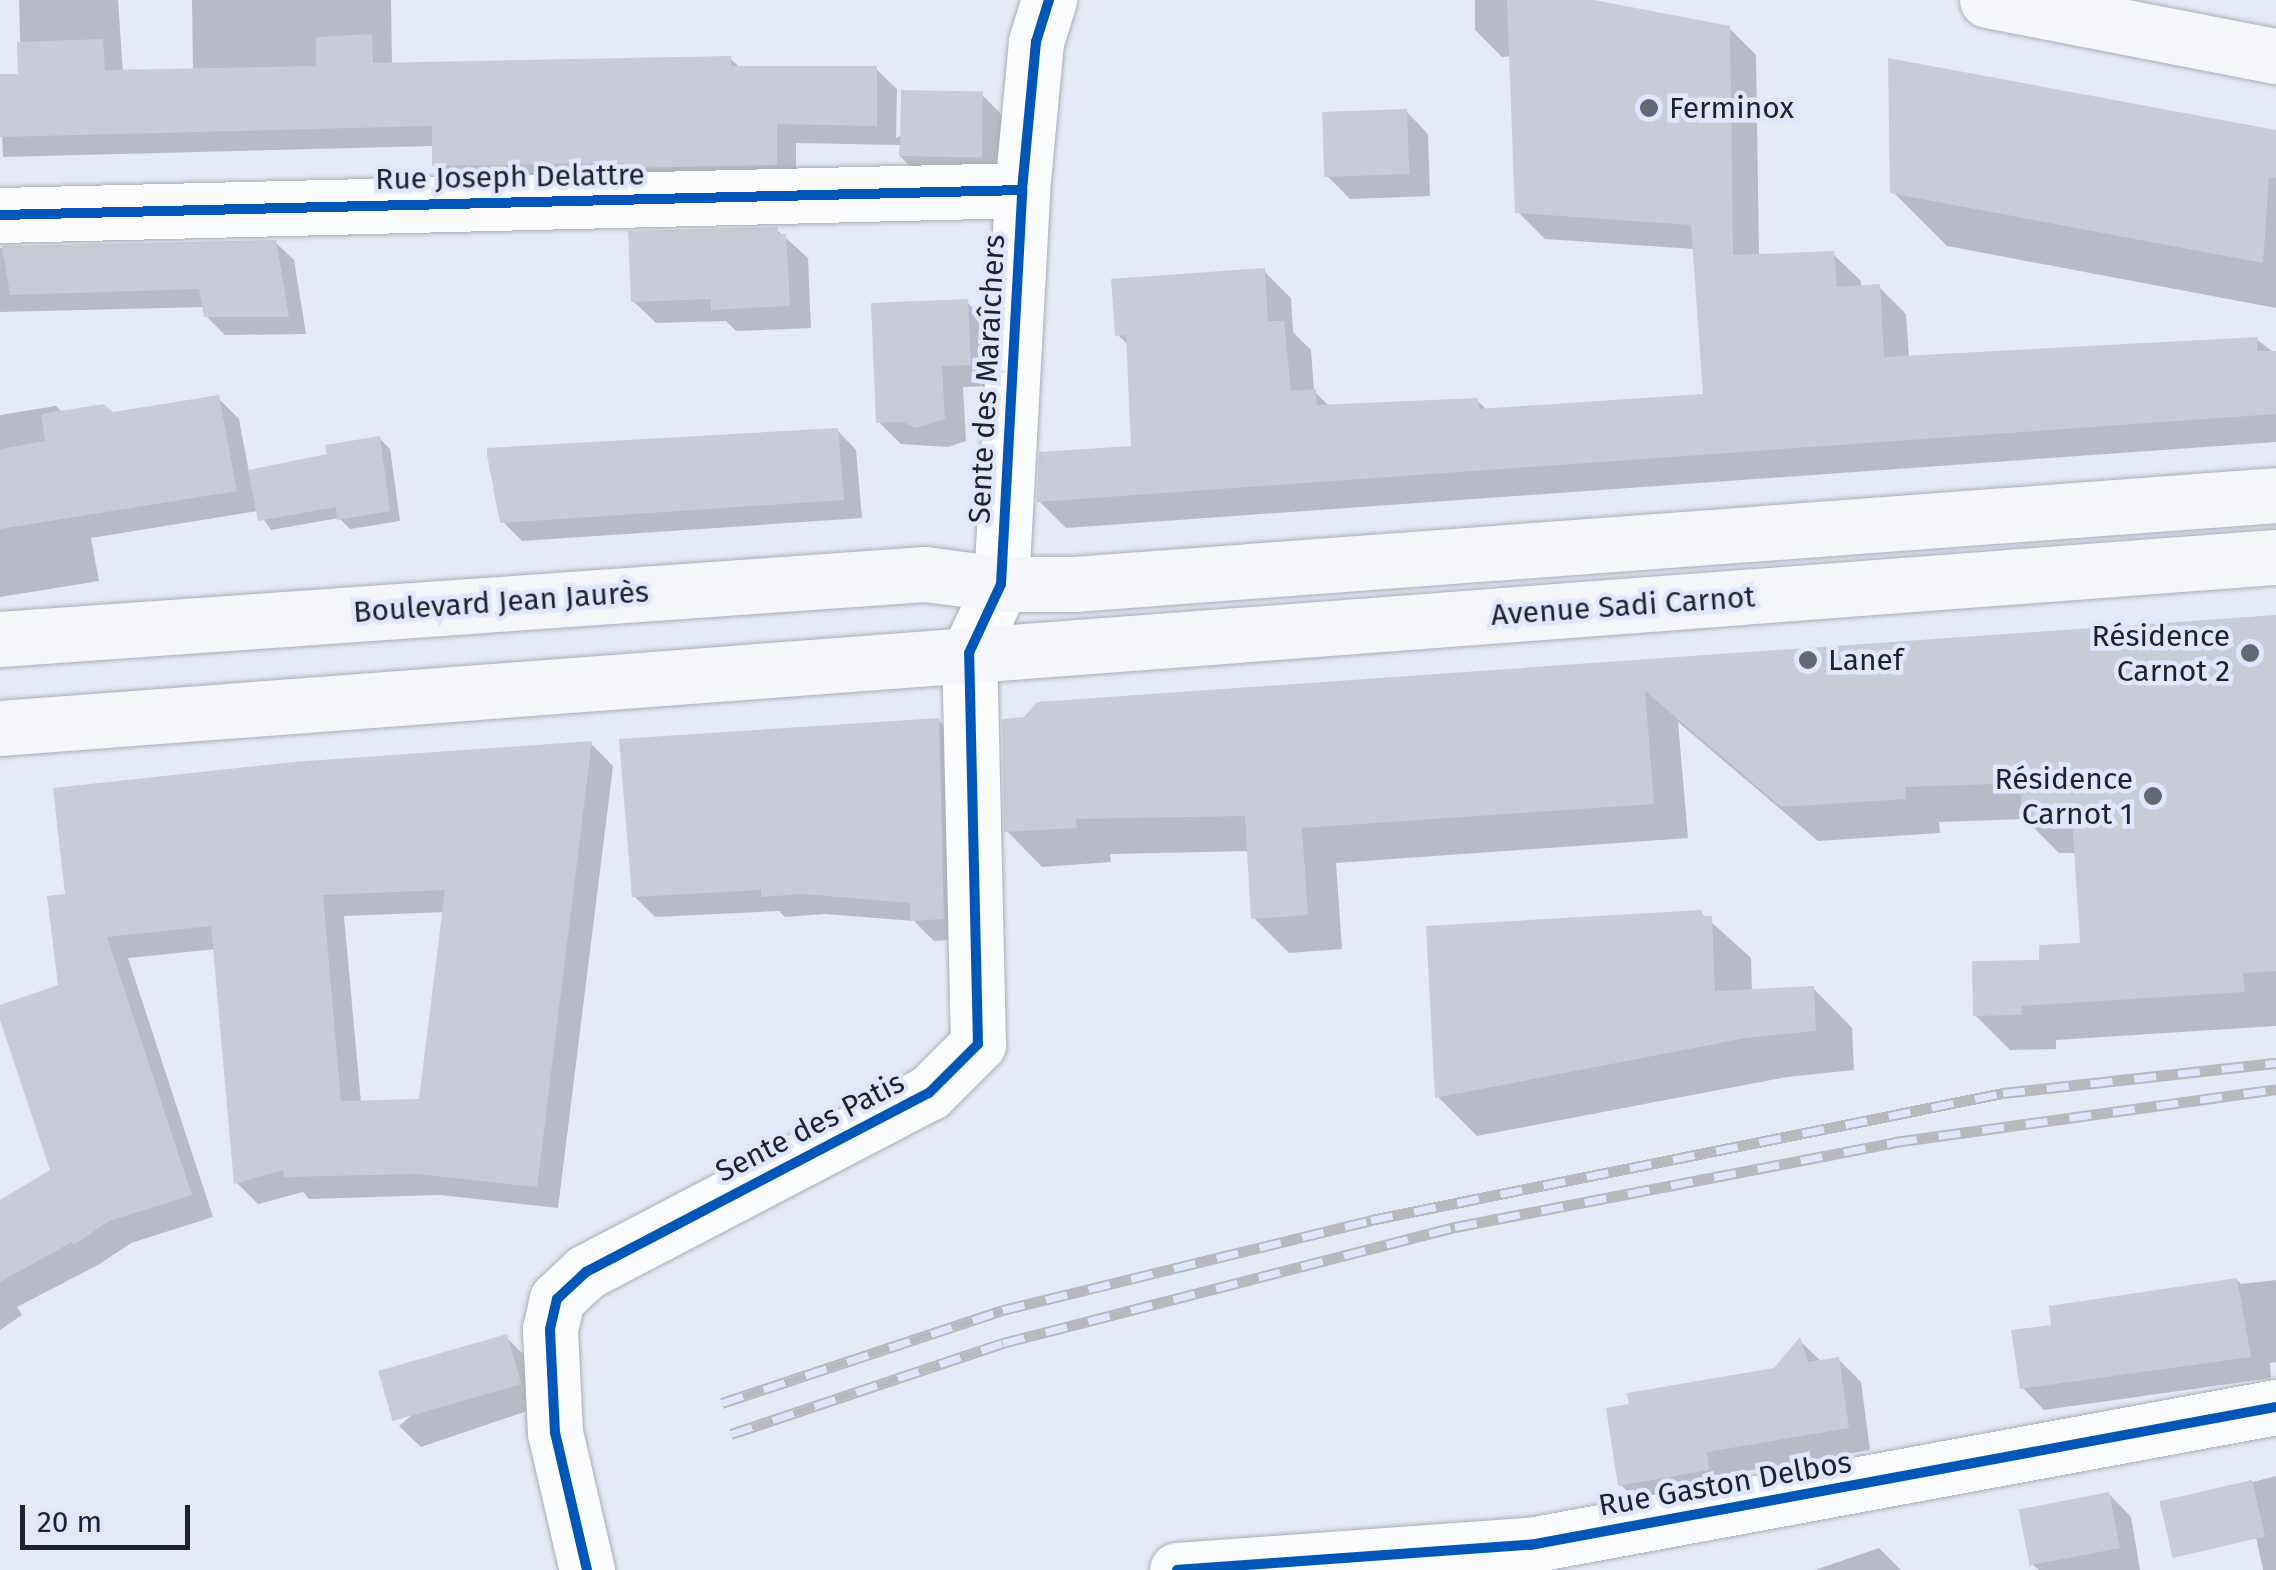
<!DOCTYPE html>
<meta charset="utf-8">
<style>
body{margin:0}
#map{position:relative;width:2276px;height:1570px;overflow:hidden;background:#e5eaf7;font-family:"Fira Sans",sans-serif}
div>[style]{position:absolute}
[style*='--x']{left:calc(var(--x)*1px);top:calc(var(--y)*1px);width:calc(var(--w)*1px);rotate:calc(var(--a)*1deg)}
.shadow>*{inset:0;background:#0003}
.building>*{inset:0;background:#c8ccd6;transform-origin:0 0}
.roads{filter:drop-shadow(0 0 2px #a9adb7) drop-shadow(0 0 2px #a9adb7)}
.street>*{height:55px;margin:-27.5px;padding:0 27.5px;transform-origin:27.5px;border-radius:27.5px;background:#fbfcfe}
.secondary>*{height:55px;margin:-27.5px;padding:0 27.5px;transform-origin:27.5px;border-radius:27.5px;background:#f4f6fa}
.rail>*{height:11px;margin-top:-5.5px;transform-origin:0;background:repeating-linear-gradient(90deg,#dee7fe 0 22px,#b8b9bc 0 44px);box-sizing:border-box;border-block:2px solid #b8b9bc}
.cycleway>*{height:10px;margin:-5px;padding:0 5px;transform-origin:5px;border-radius:5px;background:#0057b8}
.dots>*{width:28px;height:28px;translate:-50% -50%;box-sizing:border-box;border:5px solid #dee7fe;border-radius:50%}
span{translate:-50% -50%;white-space:nowrap;text-align:center;line-height:1.15;-webkit-text-stroke:9px #dee7fe;paint-order:stroke}
.poi-label{font-size:30px;color:#1f222a}
.left{translate:0 -50%;text-align:left}
.right{translate:-100% -50%;text-align:right}
.street-label{font-size:30px;color:#1f222a}
.scale{position:absolute;left:20px;top:1505px;width:170px;height:45px;box-sizing:border-box;border:5px solid #1f222a;border-top:0;padding-left:12px;font-size:30px;line-height:35px;white-space:nowrap;color:#1f222a;-webkit-text-stroke:8px #dee7fe;paint-order:stroke}
</style>
<div id="map">
<div class="shadow">
<i style="clip-path:polygon(19px 0,118px 0,123px 72px,193px 71px,192px 0,391px 0,392px 65px,730px 58px,740px 68px,876px 69px,897px 89px,896px 138px,982px 95px,1004px 117px,1005px 175px,921px 178px,899px 155px,900px 145px,796px 143px,796px 184px,455px 185px,434px 165px,434px 146px,3px 157px,0 77px,21px 76px)"></i>
<i style="clip-path:polygon(1475px 0,1583px 0,1729px 28px,1756px 55px,1759px 256px,1833px 254px,1861px 281px,1861px 288px,1879px 287px,1906px 314px,1909px 358px,2257px 340px,2276px 354px,2276px 442px,1066px 528px,1039px 501px,1133px 448px,1129px 346px,1118px 335px,1264px 271px,1291px 298px,1293px 332px,1311px 350px,1314px 391px,1330px 407px,1477px 400px,1488px 411px,1706px 396px,1695px 249px,1545px 239px,1518px 212px,1512px 56px,1502px 57px,1475px 30px)"></i>
<i style="clip-path:polygon(1406px 111px,1428px 134px,1430px 196px,1350px 199px,1328px 177px)"></i>
<i style="clip-path:polygon(2276px 133px,2276px 308px,1947px 246px,1893px 192px)"></i>
<i style="clip-path:polygon(777px 230px,808px 258px,811px 328px,736px 331px,726px 321px,656px 323px,633px 301px)"></i>
<i style="clip-path:polygon(275px 242px,294px 260px,306px 334px,225px 335px,206px 316px,205px 307px,0 312px,0 248px)"></i>
<i style="clip-path:polygon(967px 302px,989px 324px,992px 386px,963px 387px,966px 441px,948px 447px,901px 444px,879px 422px)"></i>
<i style="clip-path:polygon(218px 398px,239px 419px,249px 472px,330px 456px,380px 439px,390px 449px,400px 521px,350px 529px,339px 518px,271px 530px,258px 511px,91px 538px,99px 581px,0 597px,0 415px,56px 406px,63px 413px,113px 414px)"></i>
<i style="clip-path:polygon(837px 430px,856px 450px,862px 518px,522px 541px,503px 522px)"></i>
<i style="clip-path:polygon(2276px 618px,2276px 1026px,2056px 1040px,2056px 1049px,2010px 1050px,1975px 1015px,2041px 963px,2082px 945px,2077px 853px,2059px 853px,2025px 819px,1939px 822px,1940px 833px,1818px 841px,1678px 722px,1688px 838px,1336px 863px,1342px 949px,1289px 953px,1254px 918px,1250px 851px,1110px 854px,1111px 862px,1042px 867px,1007px 831px,1004px 722px)"></i>
<i style="clip-path:polygon(938px 720px,959px 741px,964px 939px,934px 941px,914px 921px,825px 914px,785px 917px,779px 911px,655px 917px,634px 896px)"></i>
<i style="clip-path:polygon(evenodd,591px 744px,613px 766px,558px 1208px,440px 1195px,309px 1199px,303px 1192px,258px 1204px,236px 1182px,216px 949px,128px 958px,213px 1217px,131px 1243px,98px 1265px,17px 1307px,22px 1315px,0 1330px,0 1203px,53px 1172px,0 1007px,61px 987px,67px 896px,591px 744px,445px 912px,421px 1101px,361px 1103px,344px 916px,445px 912px)"></i>
<i style="clip-path:polygon(1701px 913px,1751px 958px,1752px 991px,1813px 988px,1852px 1028px,1854px 1070px,1787px 1077px,1477px 1136px,1438px 1097px)"></i>
<i style="clip-path:polygon(2237px 1280px,2241px 1284px,2276px 1280px,2276px 1362px,2270px 1363px,2271px 1378px,2044px 1410px,2022px 1387px,2054px 1327px)"></i>
<i style="clip-path:polygon(506px 1337px,528px 1359px,542px 1406px,421px 1447px,399px 1426px)"></i>
<i style="clip-path:polygon(1800px 1341px,1822px 1362px,1839px 1360px,1861px 1382px,1870px 1450px,1728px 1474px,1730px 1491px,1643px 1507px,1621px 1485px,1775px 1370px)"></i>
<i style="clip-path:polygon(2276px 1476px,2276px 1570px,2263px 1570px,2245px 1484px)"></i>
<i style="clip-path:polygon(2109px 1494px,2131px 1517px,2140px 1570px,2039px 1570px,2030px 1562px)"></i>
<i style="clip-path:polygon(1879px 1548px,1901px 1570px,1815px 1570px)"></i>
</div>
<div class="building">
<i style="clip-path:polygon(1507px 0,1594px 0,1730px 26px,1733px 255px,1834px 251px,1837px 287px,1880px 284px,1884px 357px,2258px 337px,2257px 351px,2276px 351px,2276px 414px,1037px 502px,1039px 452px,1131px 446px,1126px 335px,1115px 336px,1111px 279px,1265px 268px,1268px 321px,1284px 321px,1291px 391px,1316px 389px,1317px 405px,1478px 398px,1479px 409px,1703px 394px,1691px 225px,1515px 213px)"></i>
<i style="clip-path:polygon(372px 34px,373px 63px,731px 56px,731px 66px,877px 66px,877px 126px,777px 124px,777px 165px,626px 168px,625px 163px,432px 166px,432px 126px,0 137px,0 74px,18px 74px,17px 42px,103px 39px,105px 70px,316px 66px,316px 37px)"></i>
<i style="clip-path:polygon(1888px 58px,2276px 130px,2276px 178px,2269px 177px,2263px 263px,1890px 193px)"></i>
<i style="left:901px;top:90px;width:82px;height:66px;rotate:1deg"></i>
<i style="left:1407px;top:109px;width:65px;height:85px;rotate:88deg"></i>
<i style="clip-path:polygon(778px 227px,778px 234px,786px 234px,790px 306px,711px 310px,711px 299px,631px 302px,628px 231px)"></i>
<i style="clip-path:polygon(276px 240px,289px 317px,204px 317px,199px 289px,10px 295px,2px 246px)"></i>
<i style="clip-path:polygon(968px 299px,971px 365px,942px 366px,945px 419px,916px 428px,903px 422px,876px 423px,871px 303px)"></i>
<i style="clip-path:polygon(219px 395px,237px 491px,0 529px,0 449px,45px 441px,41px 414px,104px 404px,113px 412px)"></i>
<i style="clip-path:polygon(838px 428px,844px 500px,500px 523px,487px 455px,487px 448px)"></i>
<i style="clip-path:polygon(380px 436px,390px 511px,337px 520px,336px 507px,258px 521px,248px 470px,327px 454px,325px 445px)"></i>
<i style="clip-path:polygon(2276px 615px,2276px 971px,2243px 973px,2245px 992px,2022px 1006px,2021px 1015px,1973px 1016px,1972px 961px,2039px 960px,2039px 945px,2080px 943px,2072px 817px,2022px 819px,2020px 783px,1905px 787px,1906px 799px,1781px 807px,1645px 691px,1654px 804px,1302px 828px,1308px 915px,1251px 919px,1245px 816px,1076px 819px,1077px 828px,1004px 832px,1002px 719px,1024px 717px,1037px 702px)"></i>
<i style="clip-path:polygon(939px 718px,944px 919px,910px 921px,910px 903px,803px 894px,761px 897px,761px 890px,632px 897px,619px 739px)"></i>
<i style="clip-path:polygon(evenodd,592px 741px,537px 1187px,416px 1174px,284px 1177px,283px 1170px,234px 1184px,211px 926px,107px 937px,192px 1195px,109px 1221px,74px 1245px,72px 1242px,0 1282px,0 1200px,50px 1170px,0 1020px,0 1005px,58px 985px,47px 896px,65px 894px,53px 788px,293px 762px,592px 741px,445px 890px,419px 1099px,341px 1101px,323px 895px,445px 890px)"></i>
<i style="clip-path:polygon(1702px 910px,1703px 916px,1712px 916px,1715px 991px,1814px 986px,1816px 1031px,1746px 1038px,1435px 1098px,1426px 926px)"></i>
<i style="clip-path:polygon(2237px 1278px,2251px 1357px,2020px 1389px,2011px 1330px,2051px 1325px,2049px 1306px)"></i>
<i style="left:507px;top:1334px;width:52px;height:134px;rotate:74deg"></i>
<i style="clip-path:polygon(1800px 1337px,1808px 1362px,1839px 1357px,1849px 1428px,1707px 1452px,1709px 1470px,1618px 1486px,1606px 1408px,1629px 1404px,1627px 1393px,1774px 1368px)"></i>
<i style="left:2252px;top:1480px;width:58px;height:95px;rotate:77deg"></i>
<i style="left:2109px;top:1492px;width:57px;height:92px;rotate:79deg"></i>
</div>
<div class="roads">
<div class="street">
<i style="--x:0;--y:215;--w:1022;--a:-1.4"></i>
<i style="--x:587;--y:1570;--w:141;--a:-103.1"></i>
<i style="--x:555;--y:1433;--w:104;--a:-92.8"></i>
<i style="--x:550;--y:1329;--w:31;--a:-77"></i>
<i style="--x:557;--y:1299;--w:40;--a:-43"></i>
<i style="--x:586;--y:1272;--w:387;--a:-27.6"></i>
<i style="--x:929;--y:1093;--w:69;--a:-45"></i>
<i style="--x:978;--y:1044;--w:391;--a:-91.3"></i>
<i style="--x:969;--y:653;--w:76;--a:-65.1"></i>
<i style="--x:1001;--y:584;--w:395;--a:-86.9"></i>
<i style="--x:1022;--y:190;--w:149;--a:-84.6"></i>
<i style="--x:1036;--y:42;--w:44;--a:-72.8"></i>
<i style="--x:1177;--y:1570;--w:354;--a:-4.1"></i>
<i style="--x:1530;--y:1545;--w:759;--a:-10.48"></i>
</div>
<div class="secondary">
<i style="--x:1987;--y:0;--w:294;--a:11"></i>
<i style="--x:0;--y:639;--w:927;--a:-4.02"></i>
<i style="--x:925;--y:574;--w:77;--a:7.5"></i>
<i style="--x:1001;--y:584;--w:73;--a:0"></i>
<i style="--x:1074;--y:584;--w:1205;--a:-4.23"></i>
<i style="--x:0;--y:728;--w:2282;--a:-4.3"></i>
</div>
</div>
<div class="rail">
<i style="--x:722;--y:1403;--w:296;--a:-18.3"></i>
<i style="--x:1003;--y:1310;--w:379;--a:-13.7"></i>
<i style="--x:1371;--y:1220;--w:645;--a:-11.36"></i>
<i style="--x:2003;--y:1093;--w:275;--a:-6.3"></i>
<i style="--x:731;--y:1434;--w:287;--a:-18.5"></i>
<i style="--x:1003;--y:1343;--w:467;--a:-14.4"></i>
<i style="--x:1455;--y:1227;--w:448;--a:-10.9"></i>
<i style="--x:1895;--y:1142;--w:385;--a:-7.9"></i>
</div>
<div class="cycleway">
<i style="--x:0;--y:215;--w:1022;--a:-1.4"></i>
<i style="--x:587;--y:1570;--w:141;--a:-103.1"></i>
<i style="--x:555;--y:1433;--w:104;--a:-92.8"></i>
<i style="--x:550;--y:1329;--w:31;--a:-77"></i>
<i style="--x:557;--y:1299;--w:40;--a:-43"></i>
<i style="--x:586;--y:1272;--w:387;--a:-27.6"></i>
<i style="--x:929;--y:1093;--w:69;--a:-45"></i>
<i style="--x:978;--y:1044;--w:391;--a:-91.3"></i>
<i style="--x:969;--y:653;--w:76;--a:-65.1"></i>
<i style="--x:1001;--y:584;--w:395;--a:-86.9"></i>
<i style="--x:1022;--y:190;--w:149;--a:-84.6"></i>
<i style="--x:1036;--y:42;--w:44;--a:-72.8"></i>
<i style="--x:1177;--y:1570;--w:354;--a:-4.1"></i>
<i style="--x:1530;--y:1545;--w:759;--a:-10.48"></i>
</div>
<div class="dots">
<i style="left:1649px;top:108px;background:#646872"></i>
<i style="left:2250px;top:653px;background:#646872"></i>
<i style="left:1808px;top:660px;background:#646872"></i>
<i style="left:2153px;top:796px;background:#646872"></i>
</div>
<div class="poi-label">
<span class="left" style="left:1669px;top:108px">Ferminox</span>
<span class="right" style="left:2230px;top:653px">Résidence<br>Carnot 2</span>
<span class="left" style="left:1828px;top:660px">Lanef</span>
<span class="right" style="left:2133px;top:796px">Résidence<br>Carnot 1</span>
</div>
<div class="street-label">
<span style="left:510px;top:177px;rotate:-1deg">Rue Joseph Delattre</span>
<span style="left:987px;top:379px;rotate:-87deg">Sente des Maraîchers</span>
<span style="left:501px;top:602px;rotate:-4deg">Boulevard Jean Jaurès</span>
<span style="left:1623px;top:606px;rotate:-4deg">Avenue Sadi Carnot</span>
<span style="left:810px;top:1127px;rotate:-27deg">Sente des Patis</span>
<span style="left:1725px;top:1484px;rotate:-10deg">Rue Gaston Delbos</span>
</div>
<div class="scale">20 m</div>
</div>
